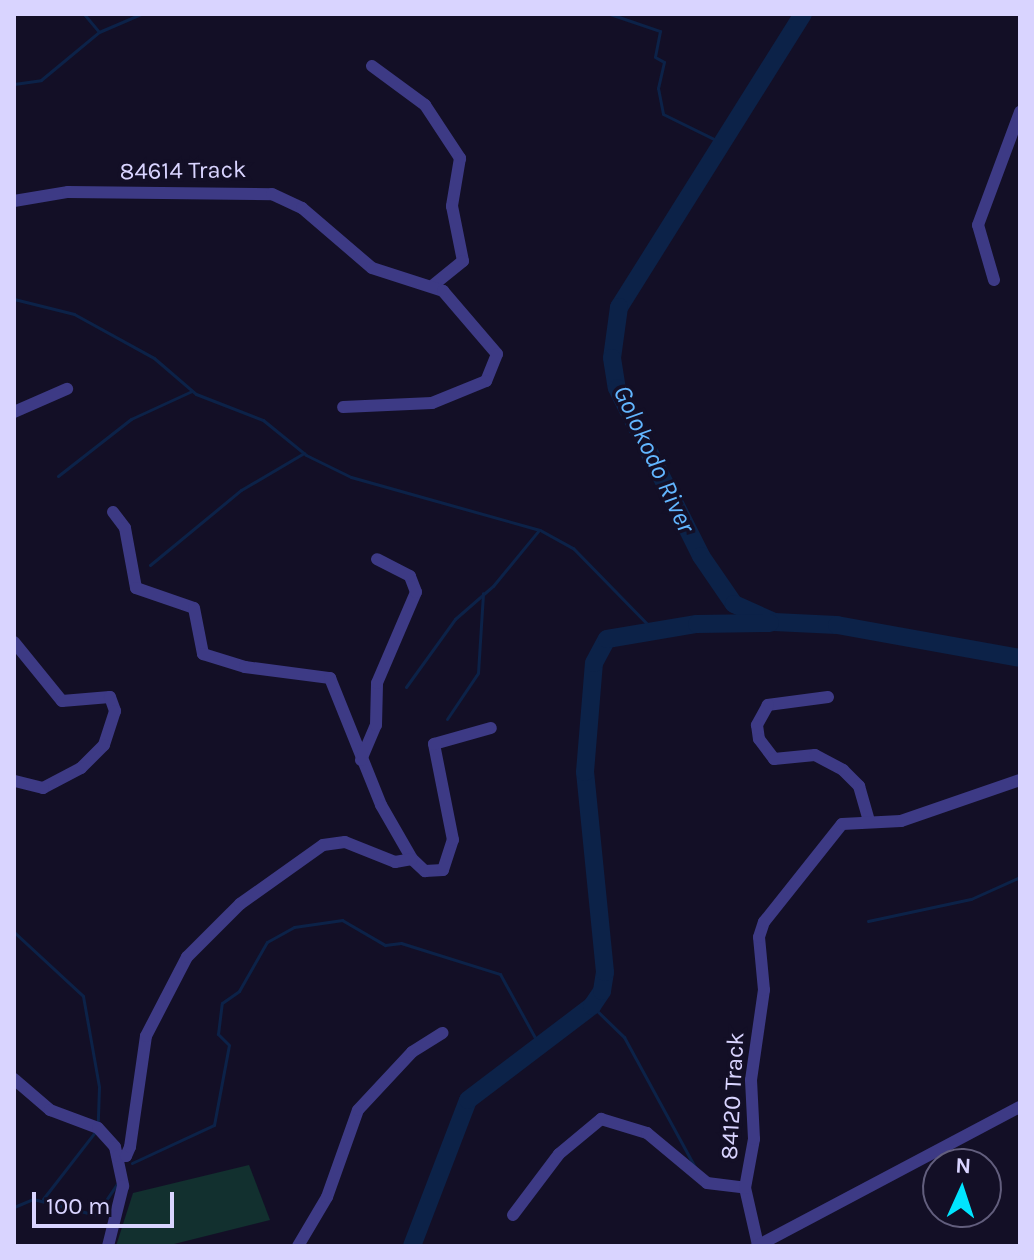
<!DOCTYPE html>
<style>
body{margin:0}
#map{position:relative;width:1034px;height:1260px;overflow:hidden;background:#130f26;font-family:Karla,sans-serif}
div>[style]{position:absolute}
[style*='--x']{left:calc(var(--x)*1px);top:calc(var(--y)*1px);width:calc(var(--w)*1px);rotate:calc(var(--a)*1deg)}
.green>*{inset:0;background:#12302f}
.stream>*{height:3px;margin:-1.5px;padding:0 1.5px;transform-origin:1.5px;border-radius:1.5px;background:#0c2248}
.river>*{height:18px;margin:-9px;padding:0 9px;transform-origin:9px;border-radius:9px;background:#0c2248}
.minor>*{height:12px;margin:-6px;padding:0 6px;transform-origin:6px;border-radius:6px;background:#3d3a85}
span{translate:-50% -50%;white-space:nowrap;text-align:center;line-height:1.15;-webkit-text-stroke:7px #130f26;paint-order:stroke}
.street-label{font-size:24px;color:#d9d4ff}
.water-label{font-size:26px;color:#62b6ff;font-style:italic}
.frame{position:absolute;inset:0;border:16px solid #d9d4ff;pointer-events:none}
.north{position:absolute;left:922px;top:1148px;width:80px;height:80px;box-sizing:border-box;background:#130f26;border:2px solid #625e7d;border-radius:50%;rotate:3deg;font-size:22px;font-weight:700;line-height:32px;text-align:center;color:#d9d4ff}
.north::after{content:'';display:block;margin:auto;width:28px;height:36px;background:#00e5ff;clip-path:polygon(50% 0,100% 100%,50% 72%,0 100%)}
.scale{position:absolute;left:32px;top:1192px;width:142px;height:36px;box-sizing:border-box;border:4px solid #d9d4ff;border-top:0;padding-left:10px;font-size:24px;line-height:28px;white-space:nowrap;color:#d9d4ff;-webkit-text-stroke:6px #130f26;paint-order:stroke}
</style>
<div id="map">
<div class="green">
<i style="clip-path:polygon(249px 1165px,270px 1220px,166px 1246px,116px 1246px,133px 1193px)"></i>
</div>
<div class="stream">
<i style="--x:84;--y:14;--w:23;--a:50"></i>
<i style="--x:610;--y:14;--w:53;--a:18.8"></i>
<i style="--x:660;--y:31;--w:26;--a:101"></i>
<i style="--x:655;--y:57;--w:10;--a:29"></i>
<i style="--x:664;--y:62;--w:27;--a:103"></i>
<i style="--x:658;--y:88;--w:26;--a:79"></i>
<i style="--x:663;--y:114;--w:66;--a:26.2"></i>
<i style="--x:14;--y:84;--w:27;--a:-8"></i>
<i style="--x:41;--y:80;--w:75;--a:-39.6"></i>
<i style="--x:99;--y:32;--w:46;--a:-23.2"></i>
<i style="--x:14;--y:299;--w:62;--a:14"></i>
<i style="--x:74;--y:314;--w:91;--a:28.8"></i>
<i style="--x:154;--y:358;--w:55;--a:40.6"></i>
<i style="--x:196;--y:394;--w:72;--a:21.2"></i>
<i style="--x:263;--y:420;--w:55;--a:39.1"></i>
<i style="--x:306;--y:455;--w:50;--a:26.1"></i>
<i style="--x:351;--y:477;--w:196;--a:15.7"></i>
<i style="--x:540;--y:530;--w:38;--a:29"></i>
<i style="--x:573;--y:548;--w:115;--a:45.7"></i>
<i style="--x:58;--y:476;--w:93;--a:-38"></i>
<i style="--x:131;--y:419;--w:67;--a:-24.7"></i>
<i style="--x:150;--y:565;--w:118;--a:-39.5"></i>
<i style="--x:241;--y:490;--w:73;--a:-30.4"></i>
<i style="--x:406;--y:687;--w:84;--a:-54.2"></i>
<i style="--x:455;--y:619;--w:50;--a:-41"></i>
<i style="--x:493;--y:586;--w:72;--a:-50.6"></i>
<i style="--x:447;--y:719;--w:55;--a:-56"></i>
<i style="--x:478;--y:673;--w:80;--a:-86.4"></i>
<i style="--x:868;--y:921;--w:105;--a:-12.1"></i>
<i style="--x:971;--y:899;--w:54;--a:-24.2"></i>
<i style="--x:14;--y:932;--w:94;--a:42.8"></i>
<i style="--x:83;--y:996;--w:92;--a:80"></i>
<i style="--x:99;--y:1087;--w:34;--a:92"></i>
<i style="--x:592;--y:1006;--w:45;--a:44.1"></i>
<i style="--x:624;--y:1037;--w:148;--a:61.4"></i>
<i style="--x:132;--y:1163;--w:90;--a:-24.9"></i>
<i style="--x:214;--y:1125;--w:81;--a:-79.4"></i>
<i style="--x:229;--y:1045;--w:16;--a:-135"></i>
<i style="--x:218;--y:1034;--w:31;--a:-83"></i>
<i style="--x:222;--y:1003;--w:21;--a:-35"></i>
<i style="--x:239;--y:991;--w:56;--a:-60.3"></i>
<i style="--x:267;--y:942;--w:31;--a:-29"></i>
<i style="--x:294;--y:927;--w:49;--a:-8.3"></i>
<i style="--x:342;--y:920;--w:50;--a:30.2"></i>
<i style="--x:385;--y:945;--w:16;--a:-7"></i>
<i style="--x:401;--y:943;--w:104;--a:17.4"></i>
<i style="--x:500;--y:974;--w:79;--a:61.2"></i>
<i style="--x:43;--y:1199;--w:85;--a:-52.2"></i>
<i style="--x:14;--y:1207;--w:21;--a:-23"></i>
<i style="--x:33;--y:1199;--w:65;--a:14.3"></i>
<i style="--x:96;--y:1215;--w:37;--a:-56"></i>
</div>
<div class="river">
<i style="--x:803;--y:14;--w:346;--a:122.1"></i>
<i style="--x:619;--y:307;--w:51;--a:97.8"></i>
<i style="--x:612;--y:358;--w:30;--a:81"></i>
<i style="--x:617;--y:388;--w:188;--a:63.4"></i>
<i style="--x:701;--y:556;--w:58;--a:55.5"></i>
<i style="--x:734;--y:604;--w:44;--a:24.2"></i>
<i style="--x:774;--y:622;--w:63;--a:2.7"></i>
<i style="--x:837;--y:625;--w:186;--a:10.2"></i>
<i style="--x:412;--y:1246;--w:156;--a:-69"></i>
<i style="--x:468;--y:1100;--w:156;--a:-37.2"></i>
<i style="--x:592;--y:1006;--w:18;--a:-56"></i>
<i style="--x:602;--y:991;--w:19;--a:-81"></i>
<i style="--x:605;--y:972;--w:201;--a:-95.7"></i>
<i style="--x:585;--y:772;--w:109;--a:-85.3"></i>
<i style="--x:594;--y:663;--w:27;--a:-62"></i>
<i style="--x:607;--y:639;--w:91;--a:-9.5"></i>
<i style="--x:697;--y:624;--w:73;--a:-0.8"></i>
</div>
<div class="minor">
<i style="--x:372;--y:66;--w:66;--a:36.3"></i>
<i style="--x:425;--y:105;--w:64;--a:56.6"></i>
<i style="--x:460;--y:158;--w:49;--a:99.5"></i>
<i style="--x:452;--y:206;--w:56;--a:78.7"></i>
<i style="--x:463;--y:261;--w:38;--a:141"></i>
<i style="--x:14;--y:201;--w:55;--a:-9.5"></i>
<i style="--x:68;--y:192;--w:204;--a:0.6"></i>
<i style="--x:272;--y:194;--w:33;--a:25"></i>
<i style="--x:302;--y:208;--w:92;--a:40.6"></i>
<i style="--x:372;--y:268;--w:75;--a:17.9"></i>
<i style="--x:443;--y:291;--w:83;--a:49.4"></i>
<i style="--x:497;--y:354;--w:29;--a:112"></i>
<i style="--x:486;--y:381;--w:58;--a:157.8"></i>
<i style="--x:432;--y:403;--w:89;--a:177.4"></i>
<i style="--x:994;--y:280;--w:57;--a:-106.2"></i>
<i style="--x:978;--y:225;--w:121;--a:-69.6"></i>
<i style="--x:14;--y:412;--w:58;--a:-23.5"></i>
<i style="--x:113;--y:512;--w:20;--a:53"></i>
<i style="--x:125;--y:528;--w:61;--a:79.6"></i>
<i style="--x:136;--y:588;--w:61;--a:19"></i>
<i style="--x:194;--y:608;--w:47;--a:78.9"></i>
<i style="--x:203;--y:654;--w:44;--a:17.2"></i>
<i style="--x:245;--y:667;--w:86;--a:7.4"></i>
<i style="--x:330;--y:678;--w:137;--a:68.1"></i>
<i style="--x:381;--y:805;--w:62;--a:60.1"></i>
<i style="--x:412;--y:859;--w:18;--a:43"></i>
<i style="--x:425;--y:871;--w:18;--a:-3"></i>
<i style="--x:443;--y:870;--w:32;--a:-72"></i>
<i style="--x:453;--y:840;--w:98;--a:-101.2"></i>
<i style="--x:434;--y:744;--w:59;--a:-15.7"></i>
<i style="--x:14;--y:642;--w:76;--a:50.9"></i>
<i style="--x:62;--y:701;--w:48;--a:-4.8"></i>
<i style="--x:110;--y:697;--w:15;--a:70"></i>
<i style="--x:115;--y:711;--w:36;--a:108"></i>
<i style="--x:104;--y:745;--w:33;--a:135"></i>
<i style="--x:81;--y:768;--w:43;--a:152.2"></i>
<i style="--x:43;--y:788;--w:30;--a:-166"></i>
<i style="--x:828;--y:697;--w:61;--a:172.4"></i>
<i style="--x:768;--y:705;--w:23;--a:119"></i>
<i style="--x:757;--y:725;--w:14;--a:82"></i>
<i style="--x:759;--y:739;--w:25;--a:53"></i>
<i style="--x:774;--y:759;--w:41;--a:-5.6"></i>
<i style="--x:815;--y:755;--w:32;--a:28"></i>
<i style="--x:843;--y:770;--w:23;--a:45"></i>
<i style="--x:859;--y:786;--w:36;--a:74"></i>
<i style="--x:361;--y:760;--w:38;--a:-67"></i>
<i style="--x:376;--y:725;--w:42;--a:-88.6"></i>
<i style="--x:377;--y:683;--w:99;--a:-66.8"></i>
<i style="--x:416;--y:592;--w:17;--a:-111"></i>
<i style="--x:410;--y:576;--w:37;--a:-153"></i>
<i style="--x:14;--y:1079;--w:48;--a:40.7"></i>
<i style="--x:50;--y:1110;--w:51;--a:20.6"></i>
<i style="--x:98;--y:1128;--w:25;--a:48"></i>
<i style="--x:115;--y:1147;--w:40;--a:78"></i>
<i style="--x:123;--y:1186;--w:62;--a:104"></i>
<i style="--x:118;--y:1156;--w:8;--a:0"></i>
<i style="--x:126;--y:1156;--w:10;--a:-66"></i>
<i style="--x:130;--y:1147;--w:112;--a:-81.8"></i>
<i style="--x:146;--y:1036;--w:89;--a:-62.6"></i>
<i style="--x:187;--y:957;--w:75;--a:-45"></i>
<i style="--x:240;--y:904;--w:102;--a:-35.4"></i>
<i style="--x:323;--y:845;--w:22;--a:-8"></i>
<i style="--x:345;--y:842;--w:54;--a:21.8"></i>
<i style="--x:395;--y:862;--w:17;--a:-10"></i>
<i style="--x:513;--y:1215;--w:76;--a:-53"></i>
<i style="--x:559;--y:1154;--w:55;--a:-39.8"></i>
<i style="--x:601;--y:1119;--w:48;--a:16.9"></i>
<i style="--x:647;--y:1133;--w:78;--a:39.8"></i>
<i style="--x:707;--y:1183;--w:38;--a:7"></i>
<i style="--x:758;--y:1245;--w:58;--a:-102.8"></i>
<i style="--x:745;--y:1188;--w:50;--a:-79.6"></i>
<i style="--x:754;--y:1139;--w:59;--a:-92.9"></i>
<i style="--x:751;--y:1080;--w:91;--a:-81.8"></i>
<i style="--x:764;--y:990;--w:53;--a:-95.4"></i>
<i style="--x:759;--y:937;--w:16;--a:-72"></i>
<i style="--x:764;--y:922;--w:125;--a:-51.5"></i>
<i style="--x:842;--y:824;--w:59;--a:-2.9"></i>
<i style="--x:901;--y:821;--w:126;--a:-19"></i>
<i style="--x:298;--y:1246;--w:57;--a:-59.4"></i>
<i style="--x:327;--y:1197;--w:92;--a:-70.4"></i>
<i style="--x:358;--y:1110;--w:79;--a:-47"></i>
<i style="--x:412;--y:1052;--w:36;--a:-32"></i>
<i style="--x:757;--y:1246;--w:297;--a:-27.9"></i>
</div>
<div class="street-label">
<span style="left:183px;top:171px;rotate:-1deg">84614 Track</span>
<span style="left:733px;top:1096px;rotate:-87deg">84120 Track</span>
</div>
<div class="water-label">
<span style="left:654px;top:459px;rotate:65deg">Golokodo River</span>
</div>
<div class="frame"></div>
<div class="north">N</div>
<div class="scale">100 m</div>
</div>
